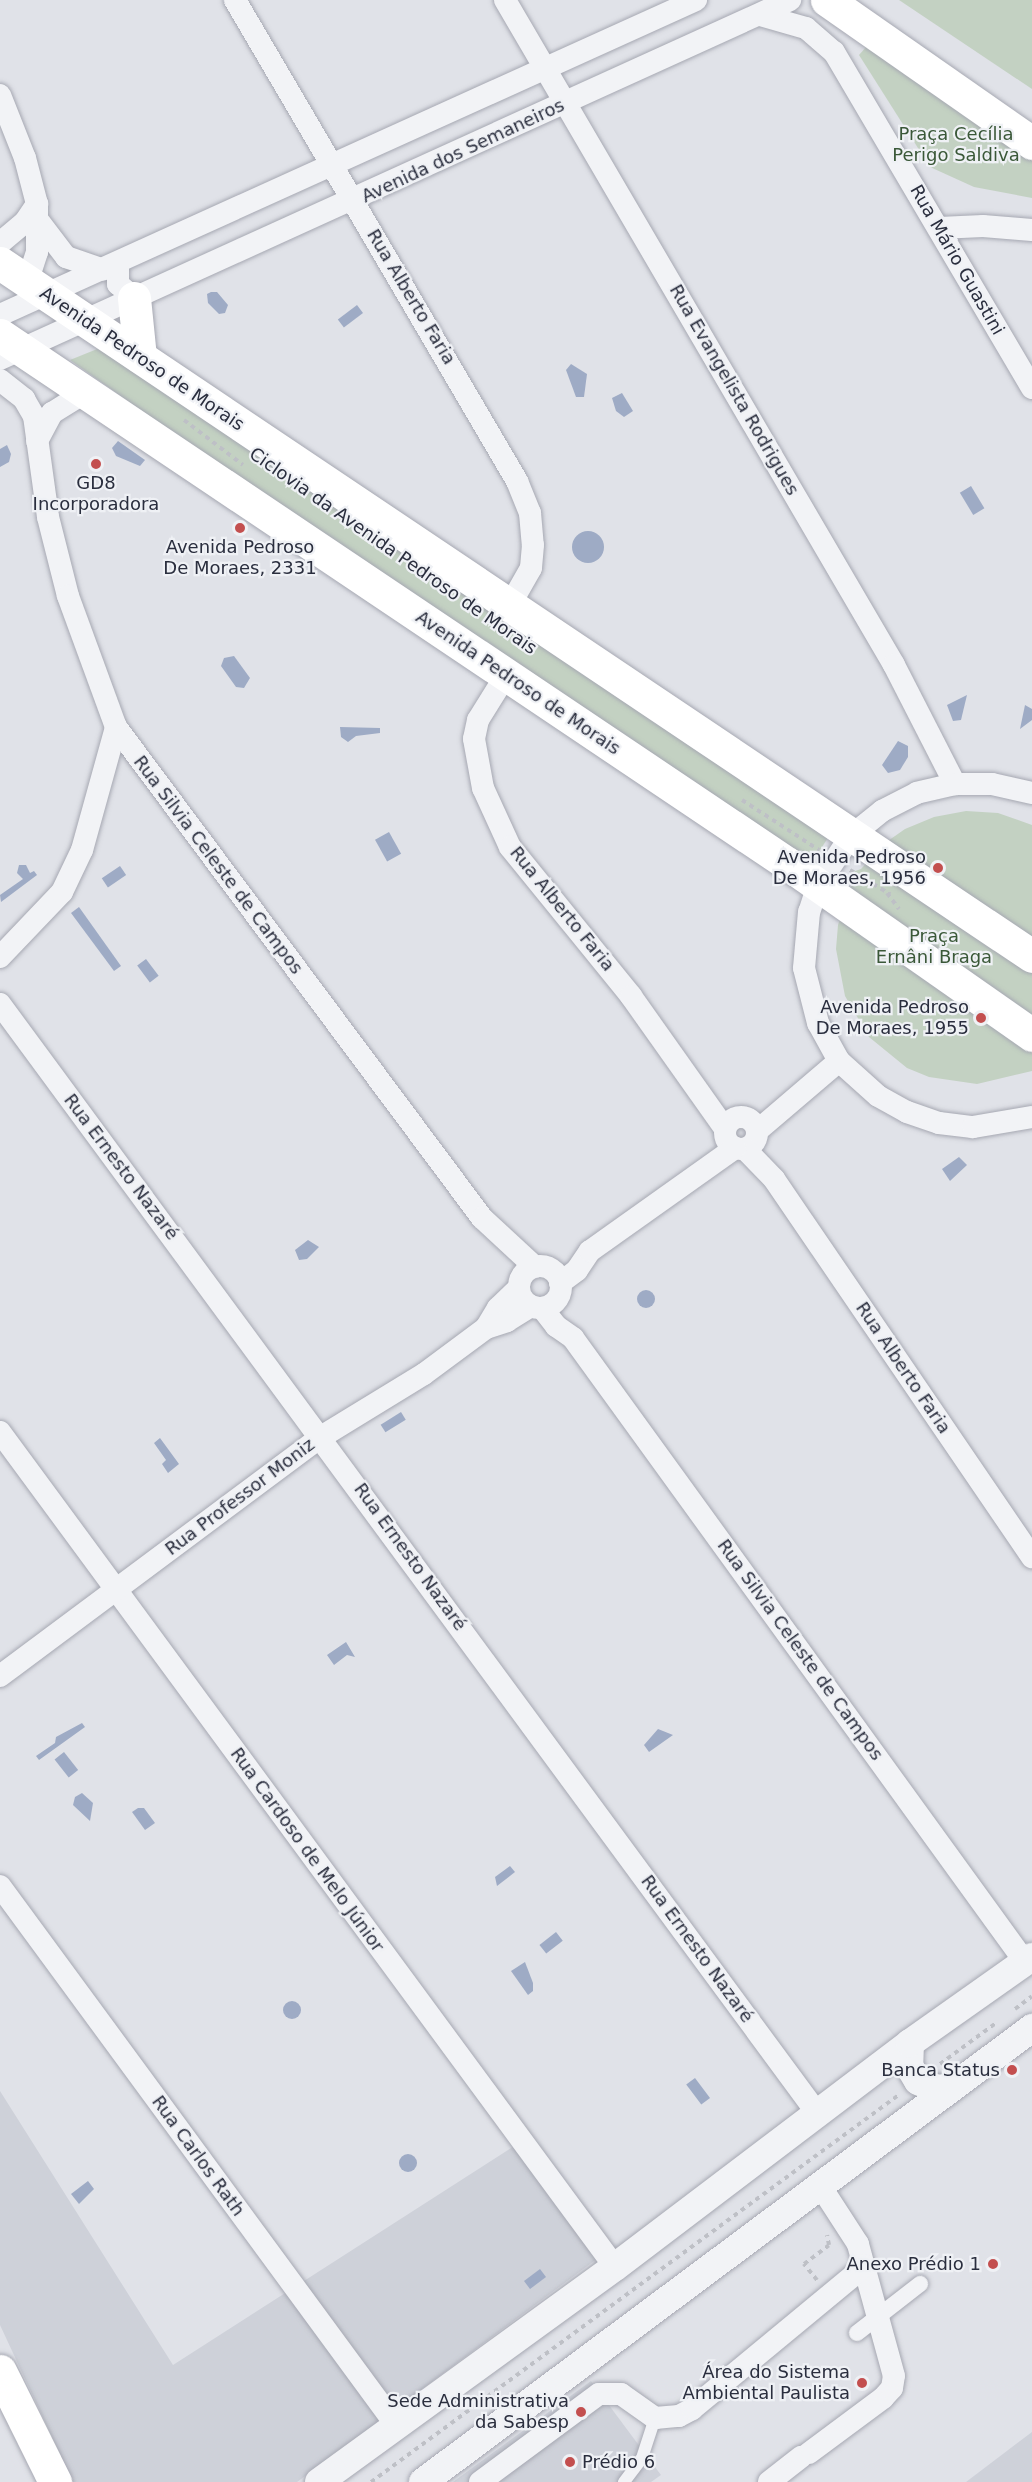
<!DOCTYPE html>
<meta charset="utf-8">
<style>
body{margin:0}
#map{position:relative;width:1032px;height:2482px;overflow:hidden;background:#e0e2e8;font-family:"DejaVu Sans",sans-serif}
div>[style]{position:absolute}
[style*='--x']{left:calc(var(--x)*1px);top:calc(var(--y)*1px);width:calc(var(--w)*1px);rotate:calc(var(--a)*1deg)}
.built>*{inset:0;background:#ced1d9}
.green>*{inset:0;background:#c3d1c2}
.water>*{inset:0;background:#9eabc5;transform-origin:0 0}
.round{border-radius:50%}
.path>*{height:4px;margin-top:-2px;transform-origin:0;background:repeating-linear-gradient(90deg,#bec0c6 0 4.5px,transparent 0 9px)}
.roads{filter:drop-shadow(0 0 2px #a6a8b2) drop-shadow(0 0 2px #a6a8b2)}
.service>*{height:12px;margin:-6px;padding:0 6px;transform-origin:6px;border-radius:6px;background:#f2f3f6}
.pedestrian>*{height:16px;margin:-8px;padding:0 8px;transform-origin:8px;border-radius:8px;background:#f2f3f6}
.minor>*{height:22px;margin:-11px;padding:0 11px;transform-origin:11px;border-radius:11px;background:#f2f3f6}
.minor>.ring{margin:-11px;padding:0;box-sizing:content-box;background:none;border:22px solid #f2f3f6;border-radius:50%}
.tertiary>*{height:28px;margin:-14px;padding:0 14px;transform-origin:14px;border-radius:14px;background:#f2f3f6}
.secondary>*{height:33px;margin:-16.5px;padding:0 16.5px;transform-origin:16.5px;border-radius:16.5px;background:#fff}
.trunk>*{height:33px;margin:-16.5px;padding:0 16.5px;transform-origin:16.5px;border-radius:16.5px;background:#fff}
.dots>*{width:16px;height:16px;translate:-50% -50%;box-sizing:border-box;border:3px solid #eff1f5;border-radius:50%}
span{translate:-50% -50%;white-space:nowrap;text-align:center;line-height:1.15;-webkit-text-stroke:4.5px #eff1f5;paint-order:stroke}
.park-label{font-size:18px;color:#3a5838}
.street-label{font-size:18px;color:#2a2e3e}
.poi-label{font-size:18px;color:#2a2e3e}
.right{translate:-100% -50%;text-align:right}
.left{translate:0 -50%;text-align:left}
</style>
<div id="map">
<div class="built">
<i style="clip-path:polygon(0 2091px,173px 2365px,519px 2143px,602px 2255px,297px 2482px,73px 2482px,0 2325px)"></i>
<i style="clip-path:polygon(591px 2381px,661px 2475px,651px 2482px,453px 2482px)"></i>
<i style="clip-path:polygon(1032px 2432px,1032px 2482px,966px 2482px)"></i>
</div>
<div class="green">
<i style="clip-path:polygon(899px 0,1032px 0,1032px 89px,993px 63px)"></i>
<i style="clip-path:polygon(867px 46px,1032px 159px,1032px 198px,974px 187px,930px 167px,859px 55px)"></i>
<i style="clip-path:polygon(107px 345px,831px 833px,808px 869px,301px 524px,70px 360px)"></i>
<i style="clip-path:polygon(966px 811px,998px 813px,1032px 825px,1032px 1071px,977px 1084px,929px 1077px,907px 1068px,869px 1037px,845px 996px,836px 949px,838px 925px,853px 881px,852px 872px,861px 869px,885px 843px,905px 829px,934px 817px)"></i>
</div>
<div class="water">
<i style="clip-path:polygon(211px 292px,217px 292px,228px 305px,225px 313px,219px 314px,208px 303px,207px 294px)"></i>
<i style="left:357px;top:305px;width:10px;height:24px;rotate:53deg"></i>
<i style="clip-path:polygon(571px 364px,587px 374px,584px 397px,576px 397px,566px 370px)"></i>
<i style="clip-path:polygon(622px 393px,633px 411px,624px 417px,616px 411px,612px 398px)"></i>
<i style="clip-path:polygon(118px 441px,145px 460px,140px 466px,116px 456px,112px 448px)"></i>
<i style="clip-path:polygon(7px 445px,11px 454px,9px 462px,0 467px,0 449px)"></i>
<i style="left:971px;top:486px;width:26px;height:13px;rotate:59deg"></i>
<i class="round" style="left:572px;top:531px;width:32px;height:32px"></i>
<i style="clip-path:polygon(234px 656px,250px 678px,244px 688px,236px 687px,221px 666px,224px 658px)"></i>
<i style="clip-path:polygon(967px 695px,961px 720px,953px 721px,947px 705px)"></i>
<i style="clip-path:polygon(1025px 705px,1032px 709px,1032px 720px,1020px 729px)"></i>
<i style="clip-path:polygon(340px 727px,380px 728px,380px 733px,356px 736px,348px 742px,341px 737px)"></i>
<i style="clip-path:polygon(898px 741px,908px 746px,908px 757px,900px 770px,888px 773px,882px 765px)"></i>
<i style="left:389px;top:832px;width:25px;height:16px;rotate:61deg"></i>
<i style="clip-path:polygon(19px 865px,26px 865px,30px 873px,34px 871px,37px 875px,1px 902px,0 895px,23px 879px,17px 873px)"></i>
<i style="left:120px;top:866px;width:11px;height:22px;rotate:56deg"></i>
<i style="clip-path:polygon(79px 907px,121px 966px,114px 971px,71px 913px)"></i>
<i style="left:146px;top:959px;width:21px;height:11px;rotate:53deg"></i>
<i style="clip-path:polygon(959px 1157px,967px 1165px,950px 1181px,942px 1169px)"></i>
<i style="clip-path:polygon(308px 1240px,319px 1247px,307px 1259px,299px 1260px,295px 1250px)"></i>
<i class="round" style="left:637px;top:1290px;width:18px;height:18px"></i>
<i style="left:401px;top:1412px;width:9px;height:24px;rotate:58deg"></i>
<i style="clip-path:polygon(160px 1438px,179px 1464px,168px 1473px,162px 1464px,166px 1460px,154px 1443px)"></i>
<i style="clip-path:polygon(346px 1642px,355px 1657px,347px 1655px,334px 1665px,327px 1655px)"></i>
<i style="clip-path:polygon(82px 1723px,85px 1727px,39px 1760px,36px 1756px,55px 1743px,56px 1737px)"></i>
<i style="clip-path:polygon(658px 1729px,673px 1735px,649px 1752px,644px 1745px)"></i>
<i style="left:64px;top:1752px;width:23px;height:12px;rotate:52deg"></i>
<i style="clip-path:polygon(82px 1793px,93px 1803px,90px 1821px,73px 1805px,75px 1797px)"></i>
<i style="clip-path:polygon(138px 1808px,144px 1808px,155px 1823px,145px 1830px,132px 1812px)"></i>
<i style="clip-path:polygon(510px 1866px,515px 1872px,497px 1886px,495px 1877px)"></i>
<i style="left:556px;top:1932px;width:11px;height:21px;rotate:52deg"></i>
<i style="clip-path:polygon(525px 1962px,533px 1983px,533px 1991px,528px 1995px,511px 1971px)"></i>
<i class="round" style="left:283px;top:2001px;width:18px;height:18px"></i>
<i style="left:695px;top:2078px;width:25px;height:11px;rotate:53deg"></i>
<i class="round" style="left:399px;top:2154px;width:18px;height:18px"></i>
<i style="clip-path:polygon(88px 2181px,94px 2189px,79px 2204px,71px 2194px)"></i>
<i style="left:540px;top:2269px;width:10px;height:20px;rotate:53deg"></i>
</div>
<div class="path">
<i style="--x:184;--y:420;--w:74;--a:37.3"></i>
<i style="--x:742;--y:800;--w:92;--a:33"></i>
<i style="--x:850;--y:870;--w:47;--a:31"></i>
<i style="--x:887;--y:893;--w:20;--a:53"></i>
<i style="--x:1015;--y:2009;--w:21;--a:-37"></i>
<i style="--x:940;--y:2064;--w:69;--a:-36.2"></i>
<i style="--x:817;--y:2280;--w:21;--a:-129"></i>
<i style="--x:804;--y:2264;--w:31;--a:-37"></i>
<i style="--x:829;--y:2245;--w:10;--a:-101"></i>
<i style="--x:371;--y:2482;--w:656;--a:-36.26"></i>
</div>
<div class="roads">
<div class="service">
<i style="--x:624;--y:2482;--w:30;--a:-53"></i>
<i style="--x:642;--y:2458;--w:42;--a:-72"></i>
</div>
<div class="pedestrian">
<i style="--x:857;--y:2333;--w:80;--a:-37.9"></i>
</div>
<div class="minor">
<i style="--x:235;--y:0;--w:558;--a:59.62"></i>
<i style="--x:517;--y:481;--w:35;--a:68"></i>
<i style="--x:530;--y:513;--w:32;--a:85"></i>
<i style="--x:533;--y:545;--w:23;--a:95"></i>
<i style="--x:531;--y:568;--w:43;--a:119.6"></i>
<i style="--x:505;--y:0;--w:770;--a:59.67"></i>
<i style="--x:894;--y:665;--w:134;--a:62.9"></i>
<i style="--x:760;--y:15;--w:48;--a:15.8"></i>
<i style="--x:806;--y:28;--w:37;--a:41"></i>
<i style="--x:834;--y:52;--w:390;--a:59.5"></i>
<i style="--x:0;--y:95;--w:68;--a:68.4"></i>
<i style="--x:25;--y:158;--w:48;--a:75.4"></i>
<i style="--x:37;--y:204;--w:48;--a:90"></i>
<i style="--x:37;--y:252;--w:32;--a:108"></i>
<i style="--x:40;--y:223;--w:43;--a:52.6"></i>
<i style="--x:66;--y:257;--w:39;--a:19"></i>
<i style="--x:939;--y:228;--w:44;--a:-2.6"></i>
<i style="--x:983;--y:226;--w:49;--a:4.7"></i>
<i style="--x:0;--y:243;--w:33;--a:-40"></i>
<i style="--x:25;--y:222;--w:22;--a:-56"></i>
<i style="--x:118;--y:264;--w:20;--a:90"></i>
<i style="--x:118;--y:284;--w:21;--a:41"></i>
<i style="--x:0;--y:315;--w:764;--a:-24.35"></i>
<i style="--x:0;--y:359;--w:868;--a:-24.44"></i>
<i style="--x:0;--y:380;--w:31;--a:38"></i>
<i style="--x:24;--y:399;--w:20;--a:60"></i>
<i style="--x:34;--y:416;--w:102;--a:82.1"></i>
<i style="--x:48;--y:517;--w:81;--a:75.8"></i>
<i style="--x:68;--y:596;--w:140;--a:69.9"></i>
<i style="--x:116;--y:727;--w:612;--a:53.3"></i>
<i style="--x:482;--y:1218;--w:72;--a:42.8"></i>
<i style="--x:37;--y:441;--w:32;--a:-62"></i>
<i style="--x:52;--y:413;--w:39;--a:-32"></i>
<i style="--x:506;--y:675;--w:53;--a:121.9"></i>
<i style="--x:478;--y:720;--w:19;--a:102"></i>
<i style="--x:474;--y:739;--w:50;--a:79.6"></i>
<i style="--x:483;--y:788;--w:65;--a:65.4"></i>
<i style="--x:510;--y:847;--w:192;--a:50.9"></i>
<i style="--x:631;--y:996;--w:163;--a:54.7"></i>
<i style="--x:1032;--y:793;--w:41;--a:-167.3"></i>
<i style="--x:992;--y:784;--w:37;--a:180"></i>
<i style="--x:955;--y:784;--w:39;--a:167"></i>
<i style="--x:917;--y:793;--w:39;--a:153"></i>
<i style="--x:882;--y:811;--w:40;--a:141"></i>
<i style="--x:851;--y:836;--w:59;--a:124"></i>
<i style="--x:818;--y:885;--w:28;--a:108"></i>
<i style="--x:809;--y:912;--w:56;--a:95.1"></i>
<i style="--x:804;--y:968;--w:57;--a:75.7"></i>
<i style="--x:818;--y:1023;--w:43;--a:61.1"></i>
<i style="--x:839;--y:1061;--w:52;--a:41.9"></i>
<i style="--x:878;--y:1096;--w:33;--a:29"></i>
<i style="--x:907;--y:1112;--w:34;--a:19"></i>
<i style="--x:939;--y:1123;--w:34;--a:7"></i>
<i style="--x:973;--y:1127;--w:60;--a:-9.6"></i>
<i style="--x:0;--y:957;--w:90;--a:-46.4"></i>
<i style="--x:62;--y:892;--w:47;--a:-64.5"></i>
<i style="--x:82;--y:850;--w:128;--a:-74.5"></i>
<i style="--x:0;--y:1004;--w:1377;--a:53.62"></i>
<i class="ring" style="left:725px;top:1117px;width:10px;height:10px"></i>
<i style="--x:757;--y:1131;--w:108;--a:-40.5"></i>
<i style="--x:745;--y:1149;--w:42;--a:46"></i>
<i style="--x:774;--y:1179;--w:458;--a:55.7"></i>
<i class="ring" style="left:519px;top:1266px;width:20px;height:20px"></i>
<i style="--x:560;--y:1283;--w:21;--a:-37"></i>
<i style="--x:577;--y:1270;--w:23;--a:-56"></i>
<i style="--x:590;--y:1251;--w:178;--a:-35.4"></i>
<i style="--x:542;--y:1308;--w:23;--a:52"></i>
<i style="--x:556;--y:1326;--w:21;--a:35"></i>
<i style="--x:573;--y:1338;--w:771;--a:54.08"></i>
<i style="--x:486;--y:1328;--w:23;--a:-59"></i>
<i style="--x:498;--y:1308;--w:29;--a:-44"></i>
<i style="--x:0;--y:1432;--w:1037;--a:53.63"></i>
<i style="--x:0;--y:1676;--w:400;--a:-36.7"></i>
<i style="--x:321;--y:1437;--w:121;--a:-31.5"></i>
<i style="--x:424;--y:1374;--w:77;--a:-36.6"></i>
<i style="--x:486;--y:1328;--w:22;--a:-18"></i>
<i style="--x:507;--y:1321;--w:28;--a:-32"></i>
<i style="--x:0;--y:1886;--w:669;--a:53.7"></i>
<i style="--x:809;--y:2453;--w:92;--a:-36.6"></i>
<i style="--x:883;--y:2398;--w:13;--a:-48"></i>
<i style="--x:892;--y:2388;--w:12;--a:-81"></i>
<i style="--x:894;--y:2376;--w:137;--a:-105.3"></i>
<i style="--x:858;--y:2244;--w:72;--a:-123"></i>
<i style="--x:480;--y:2482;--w:148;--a:-36.5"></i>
<i style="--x:599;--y:2394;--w:22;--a:0"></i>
<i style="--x:621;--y:2394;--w:42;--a:35.2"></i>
<i style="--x:655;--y:2418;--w:24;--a:-5"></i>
<i style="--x:679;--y:2416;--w:15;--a:-28"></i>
<i style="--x:692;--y:2409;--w:224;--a:-39.6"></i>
<i style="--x:769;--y:2482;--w:41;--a:-38"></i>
</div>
<div class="tertiary">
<i style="--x:910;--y:2043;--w:23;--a:92"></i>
<i style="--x:909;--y:2066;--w:17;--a:59"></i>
<i style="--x:918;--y:2081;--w:21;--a:23"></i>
<i style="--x:937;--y:2089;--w:15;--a:-8"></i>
<i style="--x:319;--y:2482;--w:366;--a:-36"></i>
<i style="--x:615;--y:2267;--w:370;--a:-37.2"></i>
<i style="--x:910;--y:2043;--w:149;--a:-35.2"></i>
<i style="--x:423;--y:2482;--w:760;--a:-36.7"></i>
</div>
<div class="secondary">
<i style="--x:827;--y:0;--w:250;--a:34.9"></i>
</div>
<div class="trunk">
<i style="--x:0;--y:263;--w:1243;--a:33.88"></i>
<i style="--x:134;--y:298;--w:59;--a:84.2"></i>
<i style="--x:0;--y:335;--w:949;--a:33.87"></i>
<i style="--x:788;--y:864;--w:298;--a:35"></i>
<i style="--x:0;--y:2371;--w:124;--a:63.6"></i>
</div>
</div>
<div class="dots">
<i style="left:96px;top:464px;background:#c34f4f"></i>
<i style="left:240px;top:528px;background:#c34f4f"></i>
<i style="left:938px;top:868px;background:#c34f4f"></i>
<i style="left:981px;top:1018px;background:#c34f4f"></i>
<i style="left:1012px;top:2070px;background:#c34f4f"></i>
<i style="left:993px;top:2264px;background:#c34f4f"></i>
<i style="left:862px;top:2383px;background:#c34f4f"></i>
<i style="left:581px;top:2412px;background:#c34f4f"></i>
<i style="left:570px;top:2462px;background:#c34f4f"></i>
</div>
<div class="park-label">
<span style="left:956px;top:145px">Praça Cecília<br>Perigo Saldiva</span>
<span style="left:934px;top:947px">Praça<br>Ernâni Braga</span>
</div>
<div class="street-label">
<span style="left:463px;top:151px;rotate:-25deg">Avenida dos Semaneiros</span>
<span style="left:957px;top:260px;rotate:60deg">Rua Mário Guastini</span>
<span style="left:411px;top:297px;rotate:59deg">Rua Alberto Faria</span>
<span style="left:142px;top:359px;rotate:34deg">Avenida Pedroso de Morais</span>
<span style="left:734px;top:390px;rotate:60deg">Rua Evangelista Rodrigues</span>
<span style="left:393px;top:551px;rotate:35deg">Ciclovia da Avenida Pedroso de Morais</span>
<span style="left:518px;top:683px;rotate:34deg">Avenida Pedroso de Morais</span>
<span style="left:218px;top:865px;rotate:53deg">Rua Silvia Celeste de Campos</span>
<span style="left:562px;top:909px;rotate:51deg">Rua Alberto Faria</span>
<span style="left:121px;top:1167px;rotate:53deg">Rua Ernesto Nazaré</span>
<span style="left:903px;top:1368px;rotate:56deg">Rua Alberto Faria</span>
<span style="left:240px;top:1497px;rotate:-37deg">Rua Professor Moniz</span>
<span style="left:410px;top:1557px;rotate:54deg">Rua Ernesto Nazaré</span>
<span style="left:800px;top:1650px;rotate:54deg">Rua Silvia Celeste de Campos</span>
<span style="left:307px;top:1850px;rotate:54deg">Rua Cardoso de Melo Júnior</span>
<span style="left:697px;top:1949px;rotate:54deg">Rua Ernesto Nazaré</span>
<span style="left:198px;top:2156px;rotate:54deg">Rua Carlos Rath</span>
</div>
<div class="poi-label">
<span style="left:96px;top:494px">GD8<br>Incorporadora</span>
<span style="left:240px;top:558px">Avenida Pedroso<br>De Moraes, 2331</span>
<span class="right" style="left:926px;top:868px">Avenida Pedroso<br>De Moraes, 1956</span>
<span class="right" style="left:969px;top:1018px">Avenida Pedroso<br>De Moraes, 1955</span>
<span class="right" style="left:1000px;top:2070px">Banca Status</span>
<span class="right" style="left:981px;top:2264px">Anexo Prédio 1</span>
<span class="right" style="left:850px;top:2383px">Área do Sistema<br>Ambiental Paulista</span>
<span class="right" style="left:569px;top:2412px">Sede Administrativa<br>da Sabesp</span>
<span class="left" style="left:582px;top:2462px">Prédio 6</span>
</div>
</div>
